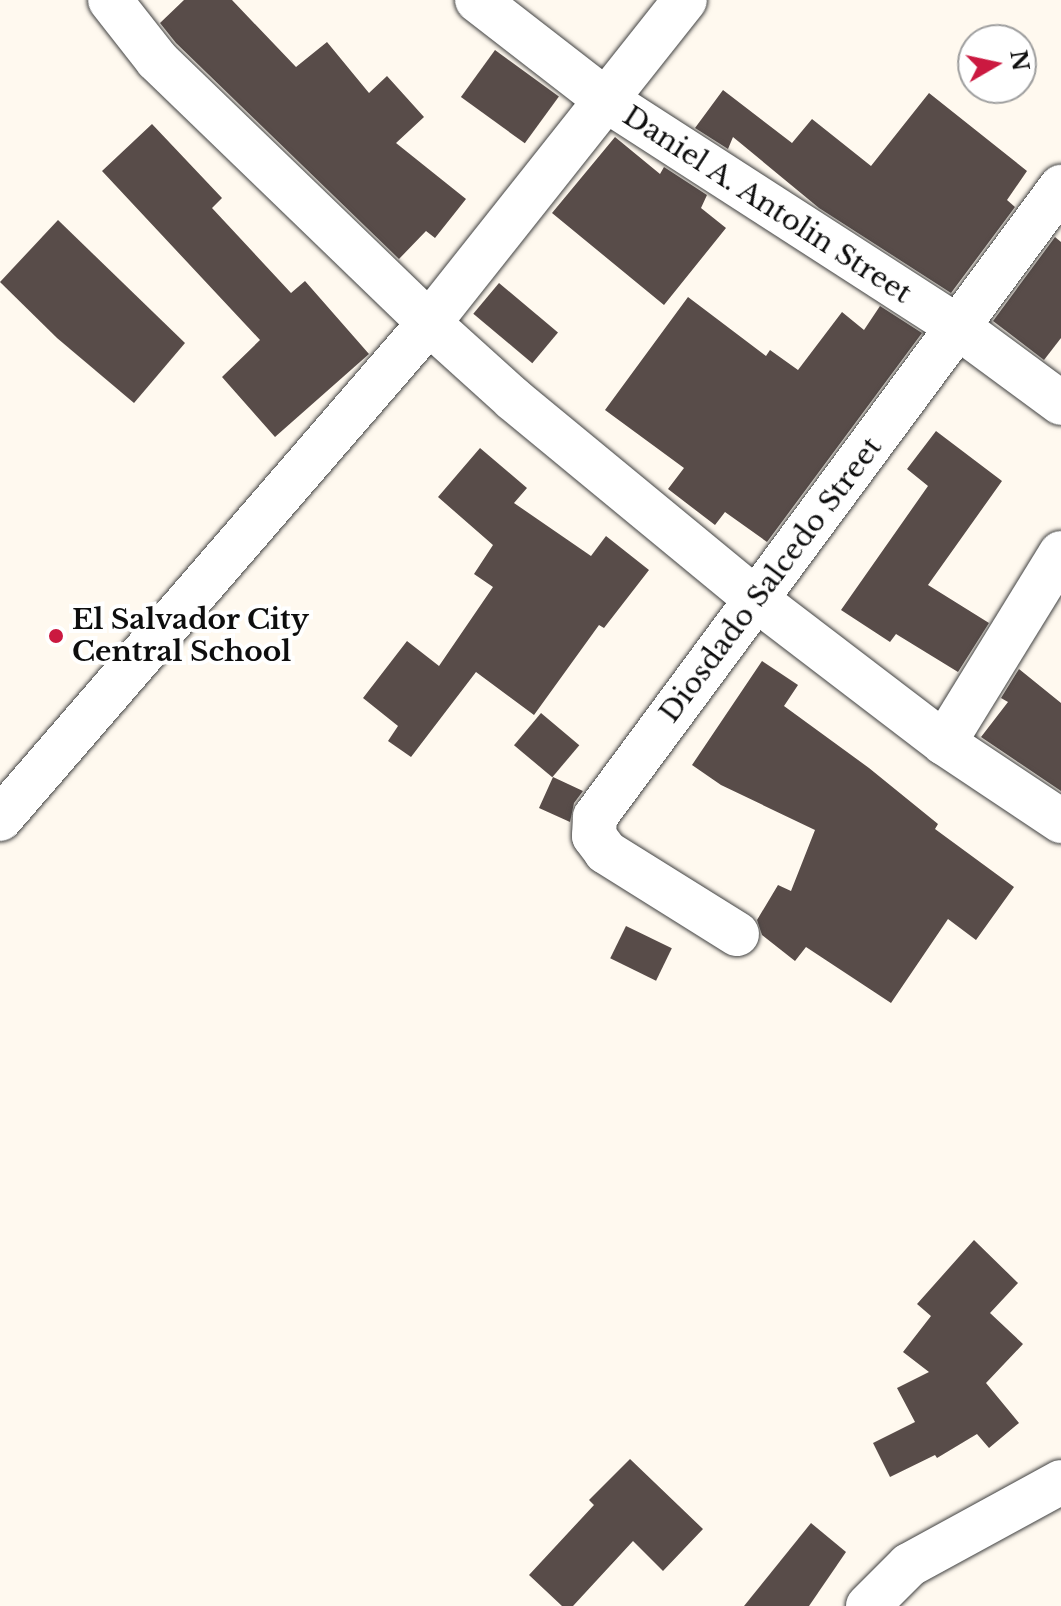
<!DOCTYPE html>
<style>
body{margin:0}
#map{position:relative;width:1061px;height:1606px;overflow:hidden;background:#fff9ef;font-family:"Libre Baskerville",serif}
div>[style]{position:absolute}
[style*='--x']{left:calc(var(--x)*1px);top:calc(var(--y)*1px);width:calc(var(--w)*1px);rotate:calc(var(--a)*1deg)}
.building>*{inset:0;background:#584c49;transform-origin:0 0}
.roads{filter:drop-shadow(0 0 2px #414141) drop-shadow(0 0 2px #414141)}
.minor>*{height:44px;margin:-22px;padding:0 22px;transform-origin:22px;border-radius:22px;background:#fff}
.tertiary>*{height:44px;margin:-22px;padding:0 22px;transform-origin:22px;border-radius:22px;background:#fff}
.dots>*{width:22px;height:22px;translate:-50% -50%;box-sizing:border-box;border:4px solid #fff;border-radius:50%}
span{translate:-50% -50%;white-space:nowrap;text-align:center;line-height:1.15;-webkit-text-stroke:8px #fff;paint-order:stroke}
.street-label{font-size:28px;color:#0e0e0e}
.poi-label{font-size:28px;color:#0e0e0e;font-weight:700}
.left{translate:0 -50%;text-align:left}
.north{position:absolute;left:957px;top:24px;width:80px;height:80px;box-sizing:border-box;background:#fff;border:2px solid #9f9f9f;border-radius:50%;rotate:81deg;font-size:22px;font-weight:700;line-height:32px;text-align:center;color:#0e0e0e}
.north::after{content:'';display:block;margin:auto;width:28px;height:36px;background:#cb1940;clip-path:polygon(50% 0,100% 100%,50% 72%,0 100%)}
</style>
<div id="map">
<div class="building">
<i style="clip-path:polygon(184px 0,232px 0,296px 67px,327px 42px,369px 93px,387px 76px,424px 117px,396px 143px,466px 199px,435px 238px,426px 231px,399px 259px,176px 43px,160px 23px)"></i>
<i style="left:495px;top:50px;width:79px;height:58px;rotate:36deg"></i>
<i style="clip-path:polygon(723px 90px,792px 143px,812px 119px,871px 166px,929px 93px,1027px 171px,1007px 200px,1015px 207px,951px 293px,819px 208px,733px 137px,728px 149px,695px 128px)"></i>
<i style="clip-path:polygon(152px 124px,222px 198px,212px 208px,291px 293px,305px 281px,369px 354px,275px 437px,222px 377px,260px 340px,102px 171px)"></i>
<i style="clip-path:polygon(615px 137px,660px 174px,664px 167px,707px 195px,701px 208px,726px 228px,664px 305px,552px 213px)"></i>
<i style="clip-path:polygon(58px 220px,185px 343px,134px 403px,57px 338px,0 282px)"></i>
<i style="clip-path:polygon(1055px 237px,1061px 242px,1061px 338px,1044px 360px,993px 321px)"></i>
<i style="left:499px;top:283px;width:77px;height:40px;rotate:40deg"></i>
<i style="clip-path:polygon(688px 297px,766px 356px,770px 350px,798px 370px,842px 312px,864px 330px,880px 306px,922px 333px,767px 542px,725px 512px,715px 525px,668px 489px,684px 468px,605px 410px)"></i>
<i style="clip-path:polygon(936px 431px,1002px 481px,928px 585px,989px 623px,958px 672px,896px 634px,890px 642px,841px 610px,928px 486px,907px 469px)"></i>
<i style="clip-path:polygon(480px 448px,527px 488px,514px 503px,591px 556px,606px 536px,649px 570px,604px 628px,599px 625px,534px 715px,476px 672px,411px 757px,388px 741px,398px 726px,363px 698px,407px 641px,439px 666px,493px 587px,474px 574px,493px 545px,438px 497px)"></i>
<i style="clip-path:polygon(762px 661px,798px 685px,784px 706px,869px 768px,938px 824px,935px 829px,1014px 887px,976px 940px,948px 919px,891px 1003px,806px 947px,795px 961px,762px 935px,757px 920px,778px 885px,791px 891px,815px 830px,721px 785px,692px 765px)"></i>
<i style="clip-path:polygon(1019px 669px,1061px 703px,1061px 791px,981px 737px,1008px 702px,1001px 698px)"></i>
<i style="left:541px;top:713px;width:50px;height:42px;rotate:40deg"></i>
<i style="clip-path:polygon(553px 777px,583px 791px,574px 803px,570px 822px,539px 808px)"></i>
<i style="left:626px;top:926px;width:51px;height:36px;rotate:26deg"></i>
<i style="clip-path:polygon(974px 1240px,1018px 1283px,990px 1313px,1023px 1344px,986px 1383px,1019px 1423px,989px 1448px,977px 1434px,937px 1458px,935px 1455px,890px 1477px,873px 1443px,915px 1422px,897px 1388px,929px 1372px,903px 1352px,931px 1316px,917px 1304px)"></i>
<i style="clip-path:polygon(630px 1459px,703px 1529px,663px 1571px,633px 1541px,573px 1606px,562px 1606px,529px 1575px,594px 1505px,589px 1500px)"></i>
<i style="clip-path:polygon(811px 1523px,846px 1552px,809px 1606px,744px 1606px)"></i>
</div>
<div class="roads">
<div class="minor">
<i style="--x:477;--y:0;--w:163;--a:37.8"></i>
<i style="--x:606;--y:100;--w:419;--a:32.8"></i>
<i style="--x:958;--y:327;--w:128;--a:36.4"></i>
<i style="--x:944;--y:743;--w:223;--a:-58.4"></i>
<i style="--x:0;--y:819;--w:656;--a:-49.14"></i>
<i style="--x:429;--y:323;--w:412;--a:-51.6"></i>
<i style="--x:737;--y:934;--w:155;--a:-148"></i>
<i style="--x:606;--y:852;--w:20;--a:-127"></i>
<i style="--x:594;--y:836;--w:19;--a:-87"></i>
<i style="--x:595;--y:817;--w:784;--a:-53.51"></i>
<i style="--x:868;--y:1606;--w:58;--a:-45"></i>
<i style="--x:909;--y:1565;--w:173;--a:-28.6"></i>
</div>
<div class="tertiary">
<i style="--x:110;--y:0;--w:76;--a:51.9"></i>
<i style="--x:157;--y:60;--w:378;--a:44"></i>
<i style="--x:429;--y:323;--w:113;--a:42.1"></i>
<i style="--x:513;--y:399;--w:316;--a:39.5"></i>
<i style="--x:757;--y:600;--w:235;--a:37.4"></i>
<i style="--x:944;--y:743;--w:141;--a:33.7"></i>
</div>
</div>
<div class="dots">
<i style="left:56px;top:636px;background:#cb1940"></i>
</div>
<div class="street-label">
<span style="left:767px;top:205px;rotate:33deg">Daniel A. Antolin Street</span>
<span style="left:771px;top:580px;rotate:-53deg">Diosdado Salcedo Street</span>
</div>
<div class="poi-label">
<span class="left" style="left:72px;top:636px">El Salvador City<br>Central School</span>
</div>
<div class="north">N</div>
</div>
